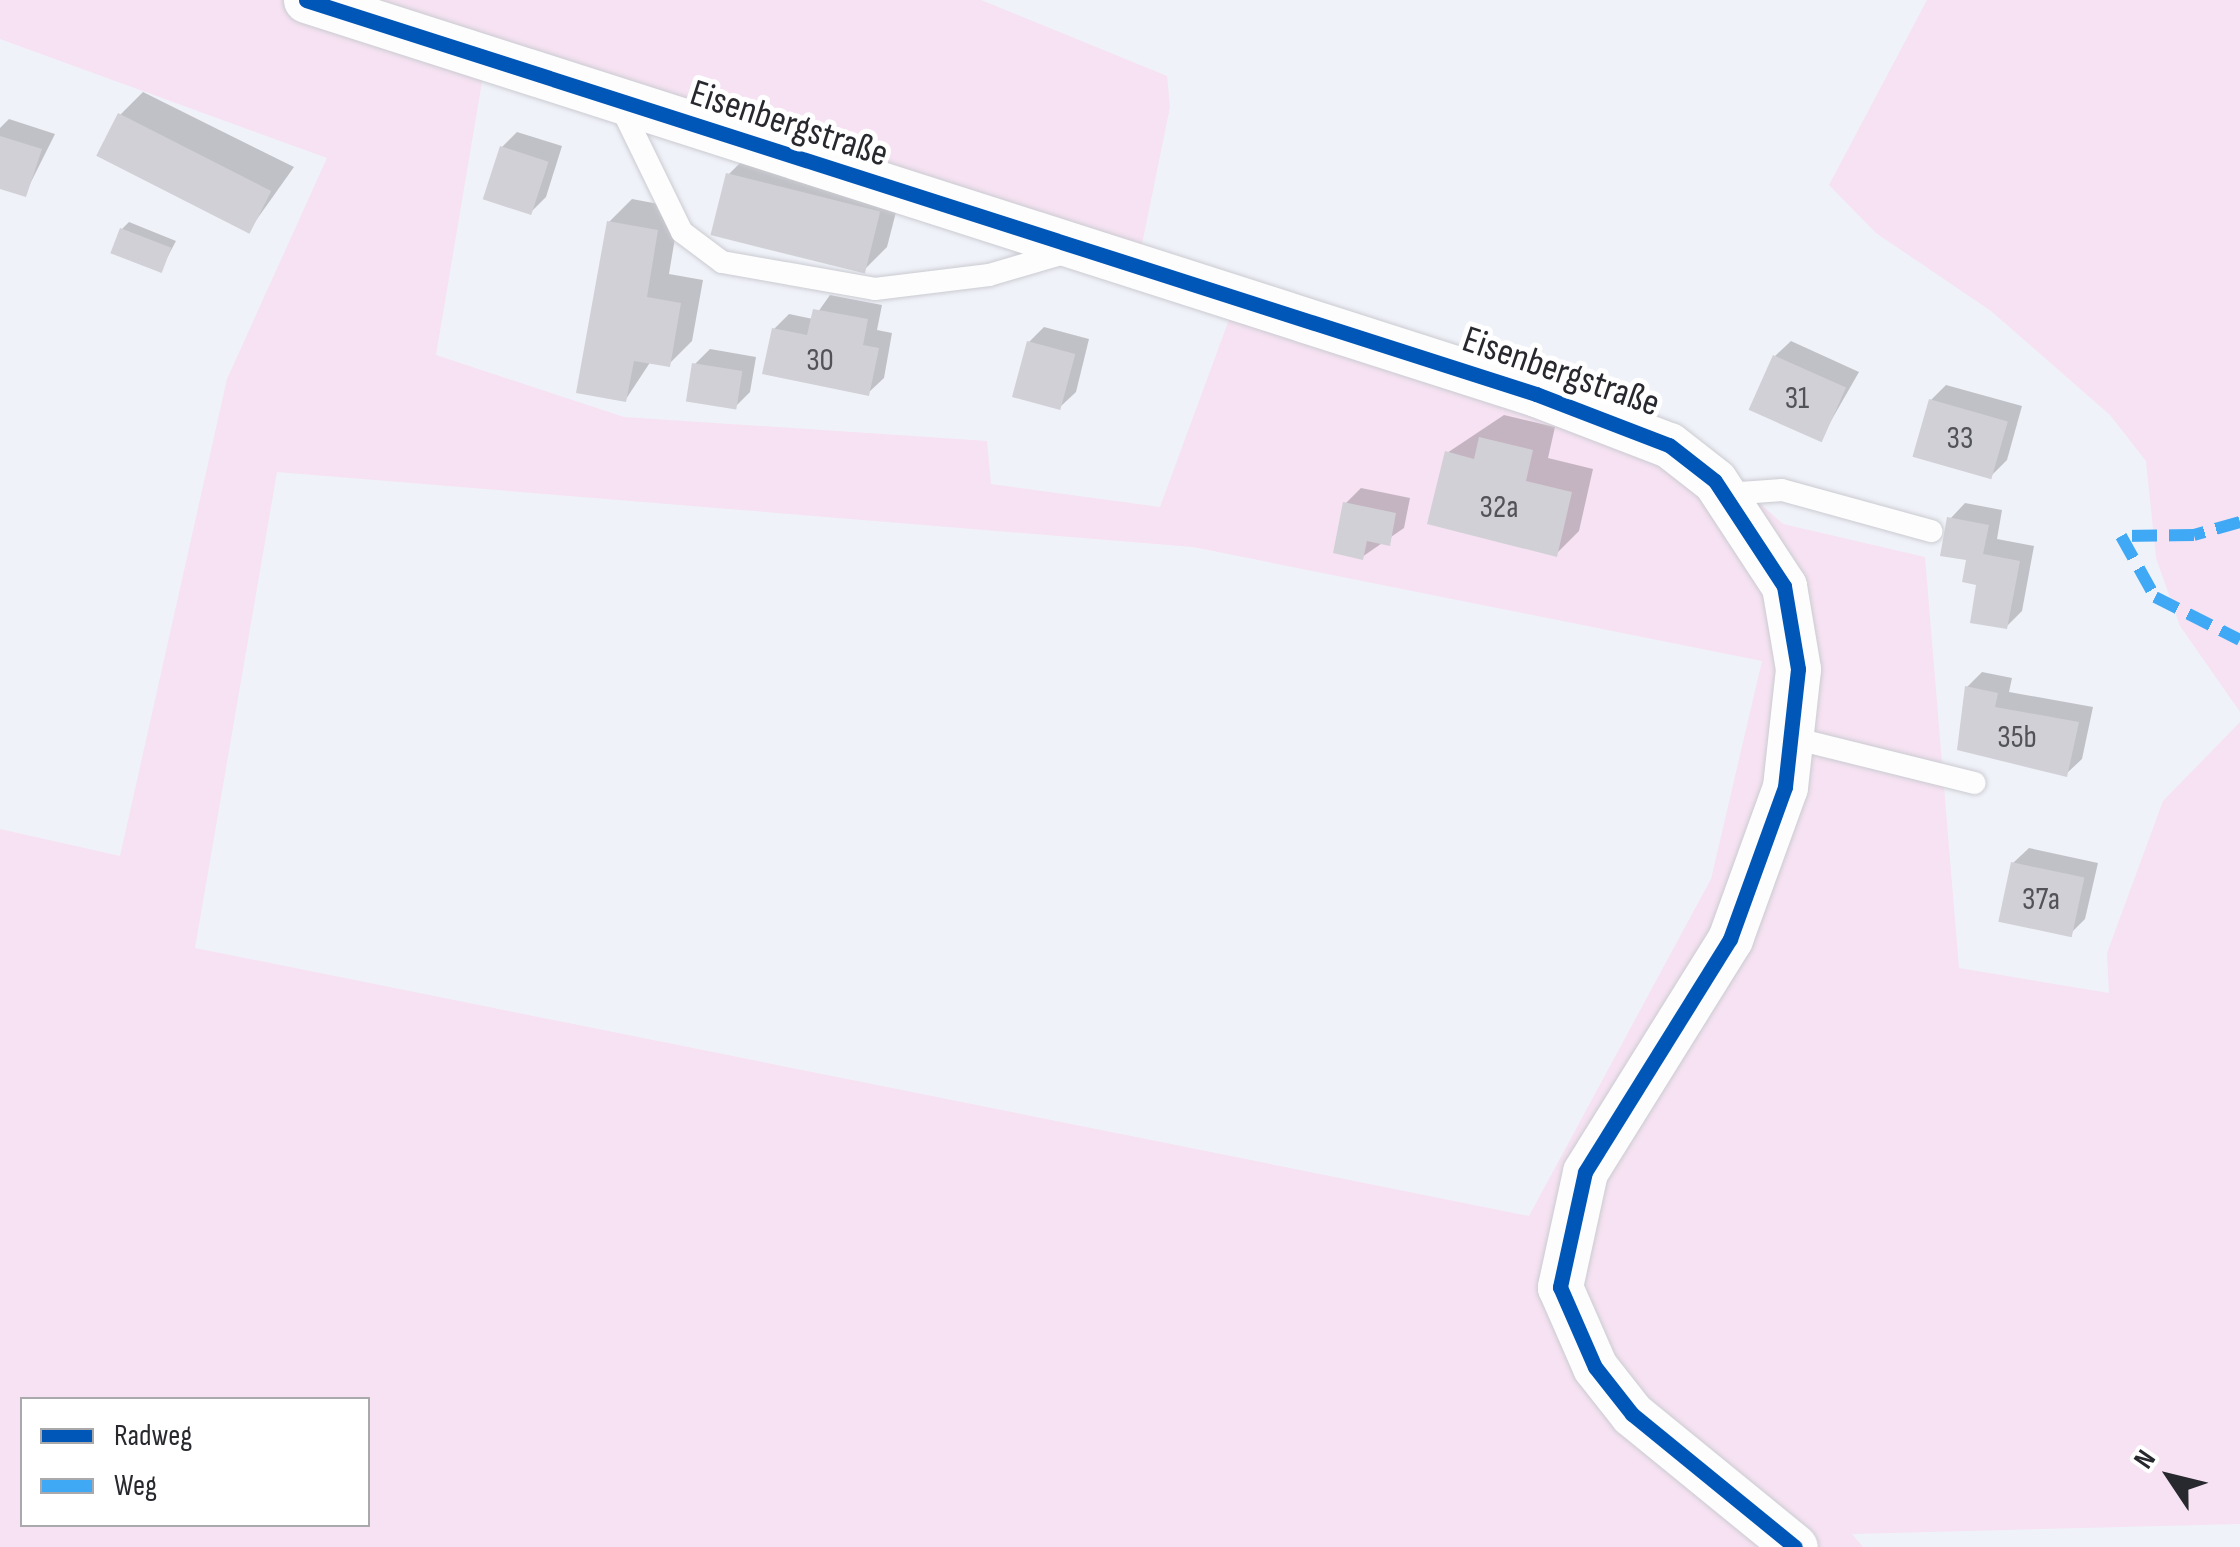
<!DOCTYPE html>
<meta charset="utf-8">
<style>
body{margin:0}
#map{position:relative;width:2240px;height:1547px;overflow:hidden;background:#f0f2f9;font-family:"Sofia Sans Condensed",sans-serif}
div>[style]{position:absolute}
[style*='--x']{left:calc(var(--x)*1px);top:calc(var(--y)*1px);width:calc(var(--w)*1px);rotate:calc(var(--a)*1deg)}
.green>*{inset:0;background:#f6e2f2}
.shadow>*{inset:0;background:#0003}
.building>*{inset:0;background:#d1d0d6;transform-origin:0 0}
.roads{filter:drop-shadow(0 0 2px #cacbd1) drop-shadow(0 0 2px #cacbd1)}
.service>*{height:22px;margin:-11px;padding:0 11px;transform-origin:11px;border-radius:11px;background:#fdfdfe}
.minor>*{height:45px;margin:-22.5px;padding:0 22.5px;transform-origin:22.5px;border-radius:22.5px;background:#fdfdfe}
.quiet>*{height:12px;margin-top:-6px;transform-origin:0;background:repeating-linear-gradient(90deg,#3fa9f5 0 25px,transparent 0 37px)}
.cycleway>*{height:15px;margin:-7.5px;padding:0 7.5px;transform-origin:7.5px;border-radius:7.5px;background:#0057b8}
span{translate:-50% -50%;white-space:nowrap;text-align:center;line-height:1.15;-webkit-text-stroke:10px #fff;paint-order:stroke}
.number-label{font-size:32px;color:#525359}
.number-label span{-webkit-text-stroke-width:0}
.street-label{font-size:38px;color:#27292f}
.legend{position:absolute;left:20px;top:1397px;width:350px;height:130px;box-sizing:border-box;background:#fff;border:2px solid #a9a9ac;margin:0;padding:12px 18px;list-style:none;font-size:30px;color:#27292f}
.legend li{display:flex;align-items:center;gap:20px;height:50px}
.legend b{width:50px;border:2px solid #a9a9ac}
.north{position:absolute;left:2120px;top:1427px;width:100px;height:100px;-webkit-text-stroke:8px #fff;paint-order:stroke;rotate:305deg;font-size:28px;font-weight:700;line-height:40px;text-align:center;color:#27292f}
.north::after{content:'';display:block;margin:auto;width:35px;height:45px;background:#27292f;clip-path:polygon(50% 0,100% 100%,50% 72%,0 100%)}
</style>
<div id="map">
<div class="green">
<i style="clip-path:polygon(evenodd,0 0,981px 0,1167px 76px,1170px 107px,1140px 254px,488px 46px,436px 355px,624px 417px,987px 441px,991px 484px,1160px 507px,1241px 287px,1690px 441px,1783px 524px,1925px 557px,1959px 968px,2109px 993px,2107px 953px,2163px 801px,2240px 722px,2240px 1524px,1852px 1534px,1863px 1547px,0 1547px,0 829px,120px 856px,227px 379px,327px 158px,0 39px,0 0,277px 472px,1193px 547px,1762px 661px,1711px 879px,1529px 1216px,195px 948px,277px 472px,0 0,22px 1400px,368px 1400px,368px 1524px,22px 1524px,22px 1400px)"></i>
<i style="clip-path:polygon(1927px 0,2240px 0,2240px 712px,2180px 626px,2156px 558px,2146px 461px,2110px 415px,1991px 311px,1876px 233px,1829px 185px)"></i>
</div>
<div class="shadow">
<i style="clip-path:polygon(143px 92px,294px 167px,250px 229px,120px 115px)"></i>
<i style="clip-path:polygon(9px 119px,55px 134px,25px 194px,0 186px,0 128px)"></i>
<i style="clip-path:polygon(517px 132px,562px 146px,546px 197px,530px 213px,502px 147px)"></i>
<i style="clip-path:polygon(752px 151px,902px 189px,887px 247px,864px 270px,729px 174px)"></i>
<i style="clip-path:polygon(632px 199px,680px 208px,669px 274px,703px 280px,692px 341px,669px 364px,651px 361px,626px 399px,609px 222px)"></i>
<i style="clip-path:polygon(129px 222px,176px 241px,160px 271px,122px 229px)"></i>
<i style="clip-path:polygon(830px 295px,882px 305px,877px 330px,892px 333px,884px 378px,868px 393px,774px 329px,789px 314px,813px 319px)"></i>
<i style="clip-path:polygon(1044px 327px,1089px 339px,1076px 392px,1060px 407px,1029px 342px)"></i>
<i style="clip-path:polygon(1791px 341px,1859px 372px,1820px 440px,1775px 356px)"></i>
<i style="clip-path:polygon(710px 349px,756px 357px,750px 392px,735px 407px,695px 364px)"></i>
<i style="clip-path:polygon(1946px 385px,2022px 406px,2007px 460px,1992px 475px,1931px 400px)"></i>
<i style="clip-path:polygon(1504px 415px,1555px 427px,1548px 458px,1593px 469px,1579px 531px,1556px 554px,1447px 453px)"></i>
<i style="clip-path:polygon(1361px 488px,1410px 498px,1404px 528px,1362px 557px,1346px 503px)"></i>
<i style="clip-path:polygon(1965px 503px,2002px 510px,1997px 539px,2034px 546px,2022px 611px,2006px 627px,1950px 519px)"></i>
<i style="clip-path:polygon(1982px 672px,2012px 678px,2009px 692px,2093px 707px,2082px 759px,2066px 774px,1967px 687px)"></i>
<i style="clip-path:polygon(2029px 848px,2098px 863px,2085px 919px,2070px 934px,2013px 863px)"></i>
</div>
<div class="building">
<i style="left:118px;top:113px;width:172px;height:48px;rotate:27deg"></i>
<i style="clip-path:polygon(0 136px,42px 149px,26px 197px,0 189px)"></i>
<i style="left:500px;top:146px;width:51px;height:56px;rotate:18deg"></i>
<i style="left:726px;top:173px;width:159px;height:64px;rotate:14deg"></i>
<i style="clip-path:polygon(607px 221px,658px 230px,647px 297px,681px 303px,670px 367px,634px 361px,626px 402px,576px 393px)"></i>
<i style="left:120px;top:228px;width:55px;height:27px;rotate:21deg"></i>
<i style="clip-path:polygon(813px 309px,868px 319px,863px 345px,879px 348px,869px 396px,762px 374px,772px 328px,807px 335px)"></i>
<i style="left:1027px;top:341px;width:50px;height:58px;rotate:15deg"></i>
<i style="left:1773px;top:355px;width:80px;height:60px;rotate:24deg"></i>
<i style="left:692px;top:363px;width:51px;height:39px;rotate:9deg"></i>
<i style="left:1929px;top:399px;width:82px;height:60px;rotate:16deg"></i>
<i style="clip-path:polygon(1479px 437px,1533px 450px,1526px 481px,1572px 492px,1557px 557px,1427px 524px,1445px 451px,1474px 459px)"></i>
<i style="clip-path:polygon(1343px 502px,1396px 513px,1390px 546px,1367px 541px,1363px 560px,1333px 553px)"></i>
<i style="clip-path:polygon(1947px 517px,1989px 525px,1983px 554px,2020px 561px,2007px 629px,1970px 623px,1976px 585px,1962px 582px,1966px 560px,1940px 556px)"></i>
<i style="clip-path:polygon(1965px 686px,1998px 693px,1995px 707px,2079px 722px,2067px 777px,1957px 750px)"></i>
<i style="left:2011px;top:862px;width:75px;height:61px;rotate:12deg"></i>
</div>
<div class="roads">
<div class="service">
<i style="--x:620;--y:105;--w:141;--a:64"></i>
<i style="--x:682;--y:232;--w:50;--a:36.9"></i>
<i style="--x:722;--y:262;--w:155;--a:10"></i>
<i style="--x:875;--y:289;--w:115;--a:-7"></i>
<i style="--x:989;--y:275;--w:85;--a:-16.3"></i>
<i style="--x:1727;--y:494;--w:55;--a:-4.2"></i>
<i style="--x:1782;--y:490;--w:155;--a:15.4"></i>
<i style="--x:1793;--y:738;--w:187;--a:13.9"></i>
</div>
<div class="minor">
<i style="--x:306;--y:0;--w:1292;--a:17.76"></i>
<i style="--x:1536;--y:394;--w:142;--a:21"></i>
<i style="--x:1669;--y:445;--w:58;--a:38"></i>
<i style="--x:1715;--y:481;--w:126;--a:56.7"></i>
<i style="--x:1784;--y:586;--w:84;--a:80.4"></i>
<i style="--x:1798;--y:669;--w:119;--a:96.3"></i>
<i style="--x:1785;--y:787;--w:162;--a:109.9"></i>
<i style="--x:1730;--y:939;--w:274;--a:121.9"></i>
<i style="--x:1585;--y:1172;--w:118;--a:102.3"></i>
<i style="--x:1560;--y:1287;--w:87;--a:66.4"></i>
<i style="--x:1595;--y:1367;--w:60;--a:51.8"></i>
<i style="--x:1632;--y:1414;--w:210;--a:39.2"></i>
</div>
</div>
<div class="quiet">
<i style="--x:2240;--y:522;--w:48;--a:164.2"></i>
<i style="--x:2194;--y:535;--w:73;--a:179.2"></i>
<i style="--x:2121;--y:536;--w:70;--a:60.9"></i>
<i style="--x:2155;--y:597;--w:95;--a:26.8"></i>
</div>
<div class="cycleway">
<i style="--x:306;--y:0;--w:1292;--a:17.76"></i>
<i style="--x:1536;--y:394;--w:142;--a:21"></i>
<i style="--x:1669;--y:445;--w:58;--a:38"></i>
<i style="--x:1715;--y:481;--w:126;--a:56.7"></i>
<i style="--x:1784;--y:586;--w:84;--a:80.4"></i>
<i style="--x:1798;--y:669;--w:119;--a:96.3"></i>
<i style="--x:1785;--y:787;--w:162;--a:109.9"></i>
<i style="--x:1730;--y:939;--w:274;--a:121.9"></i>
<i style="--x:1585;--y:1172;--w:118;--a:102.3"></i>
<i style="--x:1560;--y:1287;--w:87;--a:66.4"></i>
<i style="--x:1595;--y:1367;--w:60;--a:51.8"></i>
<i style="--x:1632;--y:1414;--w:210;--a:39.2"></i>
</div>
<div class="number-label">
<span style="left:820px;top:361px">30</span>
<span style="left:1797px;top:399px">31</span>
<span style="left:1960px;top:439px">33</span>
<span style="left:1499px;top:508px">32a</span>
<span style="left:2017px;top:738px">35b</span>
<span style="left:2041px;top:900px">37a</span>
</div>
<div class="street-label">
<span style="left:789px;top:124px;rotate:18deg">Eisenbergstraße</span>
<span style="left:1561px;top:372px;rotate:19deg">Eisenbergstraße</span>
</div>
<ul class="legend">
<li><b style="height:12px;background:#0057b8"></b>Radweg</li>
<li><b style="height:12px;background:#3fa9f5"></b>Weg</li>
</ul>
<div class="north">N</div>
</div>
